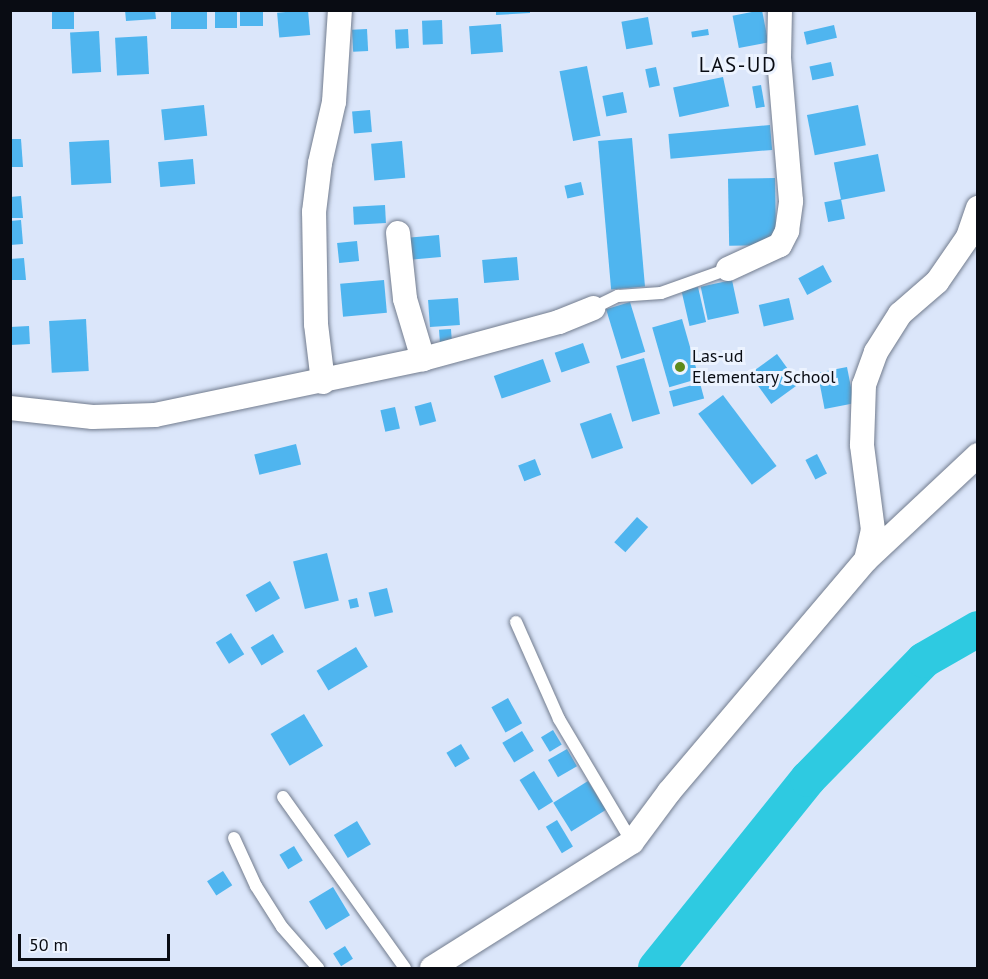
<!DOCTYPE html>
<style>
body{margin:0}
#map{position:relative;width:988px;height:979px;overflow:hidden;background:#dbe6fa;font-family:"PT Sans",sans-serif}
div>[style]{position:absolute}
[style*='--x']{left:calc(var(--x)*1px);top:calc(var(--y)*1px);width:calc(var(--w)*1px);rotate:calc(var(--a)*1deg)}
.river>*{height:36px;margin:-18px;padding:0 18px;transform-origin:18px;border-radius:18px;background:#2ecae1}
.building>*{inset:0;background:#4fb5ef;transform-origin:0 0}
.roads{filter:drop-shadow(0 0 2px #727c8e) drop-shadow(0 0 2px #727c8e)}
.service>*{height:12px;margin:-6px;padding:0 6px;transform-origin:6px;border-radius:6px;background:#fff}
.minor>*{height:24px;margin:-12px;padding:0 12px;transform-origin:12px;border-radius:12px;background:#fff}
.dots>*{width:16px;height:16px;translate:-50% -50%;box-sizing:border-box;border:3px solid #ecf3ff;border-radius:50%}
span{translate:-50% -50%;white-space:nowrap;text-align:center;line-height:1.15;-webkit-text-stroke:6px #ecf3ff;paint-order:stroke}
.poi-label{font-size:18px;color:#090c13}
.left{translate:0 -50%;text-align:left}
.quarter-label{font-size:21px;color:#090c13;letter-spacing:1.5px}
.frame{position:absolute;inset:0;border:12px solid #090c13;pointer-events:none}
.scale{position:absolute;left:18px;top:934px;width:152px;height:27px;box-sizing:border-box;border:3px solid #090c13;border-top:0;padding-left:8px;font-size:18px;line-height:21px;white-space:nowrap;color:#090c13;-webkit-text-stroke:4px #ecf3ff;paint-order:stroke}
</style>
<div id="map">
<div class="river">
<i style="--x:656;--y:968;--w:243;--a:-51.2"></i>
<i style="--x:808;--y:779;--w:166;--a:-45.7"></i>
<i style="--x:924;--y:660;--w:62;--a:-29.9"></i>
</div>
<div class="building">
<i style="left:52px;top:10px;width:22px;height:19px"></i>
<i style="clip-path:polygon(125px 10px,155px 10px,156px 19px,126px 21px)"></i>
<i style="left:171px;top:10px;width:36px;height:19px"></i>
<i style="left:215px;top:10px;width:22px;height:18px"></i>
<i style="left:240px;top:10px;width:23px;height:16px"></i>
<i style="left:308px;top:10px;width:25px;height:31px;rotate:85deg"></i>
<i style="clip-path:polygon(496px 10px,530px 10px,530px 13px,496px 15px)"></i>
<i style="left:762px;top:10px;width:33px;height:30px;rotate:79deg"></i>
<i style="left:648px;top:17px;width:28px;height:27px;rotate:80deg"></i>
<i style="left:442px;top:20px;width:24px;height:20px;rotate:88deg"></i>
<i style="left:501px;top:24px;width:28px;height:32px;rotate:86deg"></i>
<i style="left:834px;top:25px;width:13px;height:31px;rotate:77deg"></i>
<i style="left:367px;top:29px;width:22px;height:15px;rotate:87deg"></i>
<i style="left:408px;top:29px;width:19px;height:13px;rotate:87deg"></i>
<i style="left:708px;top:29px;width:6px;height:17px;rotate:81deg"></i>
<i style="left:99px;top:31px;width:41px;height:29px;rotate:87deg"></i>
<i style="left:147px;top:36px;width:38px;height:32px;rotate:87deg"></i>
<i style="left:831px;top:62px;width:14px;height:22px;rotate:78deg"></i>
<i style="left:587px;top:66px;width:71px;height:28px;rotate:79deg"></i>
<i style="left:656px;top:67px;width:19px;height:11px;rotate:78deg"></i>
<i style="left:723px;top:77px;width:30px;height:51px;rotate:78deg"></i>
<i style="left:761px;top:85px;width:22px;height:9px;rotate:80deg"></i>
<i style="left:623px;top:92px;width:21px;height:21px;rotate:79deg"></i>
<i style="left:204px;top:105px;width:31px;height:43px;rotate:84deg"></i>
<i style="left:858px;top:105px;width:41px;height:52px;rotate:79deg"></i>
<i style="left:370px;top:110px;width:22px;height:18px;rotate:85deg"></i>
<i style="left:770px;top:125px;width:25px;height:102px;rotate:85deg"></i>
<i style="left:632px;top:138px;width:149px;height:34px;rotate:85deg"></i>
<i style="clip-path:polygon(10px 139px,21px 139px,23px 167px,10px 167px)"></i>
<i style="left:109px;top:140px;width:43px;height:40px;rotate:87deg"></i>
<i style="left:402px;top:141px;width:37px;height:31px;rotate:85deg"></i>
<i style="left:878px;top:154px;width:38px;height:45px;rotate:79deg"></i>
<i style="left:193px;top:159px;width:25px;height:35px;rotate:85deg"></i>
<i style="left:775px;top:178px;width:67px;height:47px;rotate:89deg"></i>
<i style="left:581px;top:182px;width:13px;height:17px;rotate:77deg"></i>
<i style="clip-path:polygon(21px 196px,23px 218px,10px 218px,10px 197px)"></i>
<i style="left:841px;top:199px;width:20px;height:17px;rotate:79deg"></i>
<i style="left:385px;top:205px;width:18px;height:32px;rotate:87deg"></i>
<i style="clip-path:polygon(21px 220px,23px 244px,10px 245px,10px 221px)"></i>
<i style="left:439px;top:235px;width:22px;height:34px;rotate:85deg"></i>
<i style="left:357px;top:241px;width:20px;height:20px;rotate:84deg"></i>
<i style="left:517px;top:257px;width:23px;height:35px;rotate:85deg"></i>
<i style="clip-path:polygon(24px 258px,26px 280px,10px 280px,10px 259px)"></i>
<i style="left:823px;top:265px;width:19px;height:28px;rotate:62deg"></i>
<i style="left:384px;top:280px;width:33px;height:44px;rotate:85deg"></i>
<i style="left:732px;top:280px;width:34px;height:32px;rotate:78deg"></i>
<i style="left:698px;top:287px;width:36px;height:17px;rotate:77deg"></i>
<i style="left:458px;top:298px;width:27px;height:30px;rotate:86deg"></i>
<i style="left:789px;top:298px;width:22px;height:31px;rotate:77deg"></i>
<i style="left:630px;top:302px;width:52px;height:25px;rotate:73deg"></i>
<i style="left:86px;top:319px;width:52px;height:37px;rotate:87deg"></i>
<i style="left:682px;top:319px;width:62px;height:31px;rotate:74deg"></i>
<i style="left:29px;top:326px;width:18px;height:19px;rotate:87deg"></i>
<i style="left:451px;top:329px;width:15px;height:12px;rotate:86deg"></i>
<i style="left:583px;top:343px;width:21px;height:30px;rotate:71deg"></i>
<i style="left:777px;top:354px;width:37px;height:34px;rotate:54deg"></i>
<i style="left:644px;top:358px;width:58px;height:29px;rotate:74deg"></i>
<i style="left:543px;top:359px;width:24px;height:52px;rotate:71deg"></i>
<i style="left:847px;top:367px;width:37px;height:30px;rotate:79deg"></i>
<i style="left:700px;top:383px;width:16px;height:32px;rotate:75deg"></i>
<i style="left:723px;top:395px;width:89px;height:31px;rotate:53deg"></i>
<i style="left:431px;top:402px;width:20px;height:17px;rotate:75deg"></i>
<i style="left:395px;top:407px;width:22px;height:15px;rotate:77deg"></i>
<i style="left:611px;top:413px;width:37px;height:33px;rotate:71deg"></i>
<i style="left:296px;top:444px;width:21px;height:43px;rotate:76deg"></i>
<i style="left:817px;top:454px;width:22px;height:13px;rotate:63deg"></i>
<i style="left:535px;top:459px;width:17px;height:18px;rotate:69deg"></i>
<i style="left:637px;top:517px;width:15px;height:34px;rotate:42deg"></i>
<i style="left:327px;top:553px;width:49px;height:35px;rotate:76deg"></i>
<i style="left:270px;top:581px;width:20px;height:28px;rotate:60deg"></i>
<i style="left:387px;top:588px;width:25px;height:19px;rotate:76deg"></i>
<i style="left:357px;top:598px;width:9px;height:9px;rotate:77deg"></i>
<i style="left:231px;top:633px;width:25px;height:18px;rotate:58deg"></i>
<i style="left:273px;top:634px;width:21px;height:26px;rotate:59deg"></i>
<i style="left:356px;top:647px;width:23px;height:46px;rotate:59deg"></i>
<i style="left:508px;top:698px;width:29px;height:19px;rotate:61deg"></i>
<i style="left:304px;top:714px;width:37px;height:39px;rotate:59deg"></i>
<i style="left:553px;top:730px;width:17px;height:14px;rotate:59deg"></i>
<i style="left:522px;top:731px;width:23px;height:23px;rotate:59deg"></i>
<i style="left:461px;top:744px;width:17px;height:17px;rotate:59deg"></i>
<i style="left:567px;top:749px;width:20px;height:22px;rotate:60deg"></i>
<i style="left:534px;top:771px;width:36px;height:17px;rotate:58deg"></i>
<i style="left:588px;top:781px;width:34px;height:41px;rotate:58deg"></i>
<i style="left:557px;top:820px;width:31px;height:13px;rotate:59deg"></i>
<i style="left:357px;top:821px;width:27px;height:27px;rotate:59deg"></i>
<i style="left:294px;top:846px;width:17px;height:17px;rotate:59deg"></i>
<i style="left:223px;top:871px;width:17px;height:19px;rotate:57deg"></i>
<i style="left:333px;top:887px;width:33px;height:28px;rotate:59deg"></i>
<i style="left:345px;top:946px;width:15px;height:14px;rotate:58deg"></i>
</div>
<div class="roads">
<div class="service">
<i style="--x:593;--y:308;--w:28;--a:-26"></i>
<i style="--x:618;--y:296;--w:43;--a:-4"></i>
<i style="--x:661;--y:293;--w:71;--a:-19.7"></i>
<i style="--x:516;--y:622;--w:106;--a:66.1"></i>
<i style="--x:559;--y:719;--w:143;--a:59.3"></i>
<i style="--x:283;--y:797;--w:210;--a:54.5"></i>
<i style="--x:234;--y:838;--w:53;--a:65.4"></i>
<i style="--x:256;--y:886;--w:49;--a:57.6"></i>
<i style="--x:282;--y:927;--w:55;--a:48.7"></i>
</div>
<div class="minor">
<i style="--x:398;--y:233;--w:66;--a:83.9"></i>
<i style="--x:405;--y:299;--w:63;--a:73.3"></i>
<i style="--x:728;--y:269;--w:57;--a:-24.8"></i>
<i style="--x:780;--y:245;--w:16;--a:-63"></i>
<i style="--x:787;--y:231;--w:30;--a:-82"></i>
<i style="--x:791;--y:201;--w:144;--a:-94.8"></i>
<i style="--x:779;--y:57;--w:47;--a:-88.8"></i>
<i style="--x:323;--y:382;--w:58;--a:-96.9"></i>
<i style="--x:316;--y:324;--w:112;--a:-91"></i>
<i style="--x:314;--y:212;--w:49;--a:-83"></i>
<i style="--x:320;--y:163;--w:63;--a:-77.1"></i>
<i style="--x:334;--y:102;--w:92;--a:-86.3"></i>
<i style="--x:10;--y:408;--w:83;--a:6.2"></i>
<i style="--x:93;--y:417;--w:62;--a:-1.8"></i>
<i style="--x:155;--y:415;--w:274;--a:-11.8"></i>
<i style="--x:423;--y:359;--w:141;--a:-15.2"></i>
<i style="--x:559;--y:322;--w:37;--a:-22"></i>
<i style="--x:868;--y:558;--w:151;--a:-43.1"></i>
<i style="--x:432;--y:968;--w:236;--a:-32.2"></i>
<i style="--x:632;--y:842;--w:62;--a:-53.5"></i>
<i style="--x:669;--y:792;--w:304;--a:-49.7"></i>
<i style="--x:866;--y:560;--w:31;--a:-77"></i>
<i style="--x:873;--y:530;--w:86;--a:-97.4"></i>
<i style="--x:862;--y:445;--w:60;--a:-88.1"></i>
<i style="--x:864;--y:385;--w:35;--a:-70"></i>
<i style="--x:876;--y:352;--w:45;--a:-57.7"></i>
<i style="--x:900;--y:314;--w:49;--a:-40.9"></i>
<i style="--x:937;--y:282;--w:55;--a:-55.4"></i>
<i style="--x:968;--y:237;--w:31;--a:-71"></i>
</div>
</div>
<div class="dots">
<i style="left:680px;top:367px;background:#5d8a1b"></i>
</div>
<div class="poi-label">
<span class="left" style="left:692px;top:367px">Las-ud<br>Elementary School</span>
</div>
<div class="quarter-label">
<span style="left:738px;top:65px">LAS-UD</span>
</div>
<div class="frame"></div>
<div class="scale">50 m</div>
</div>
